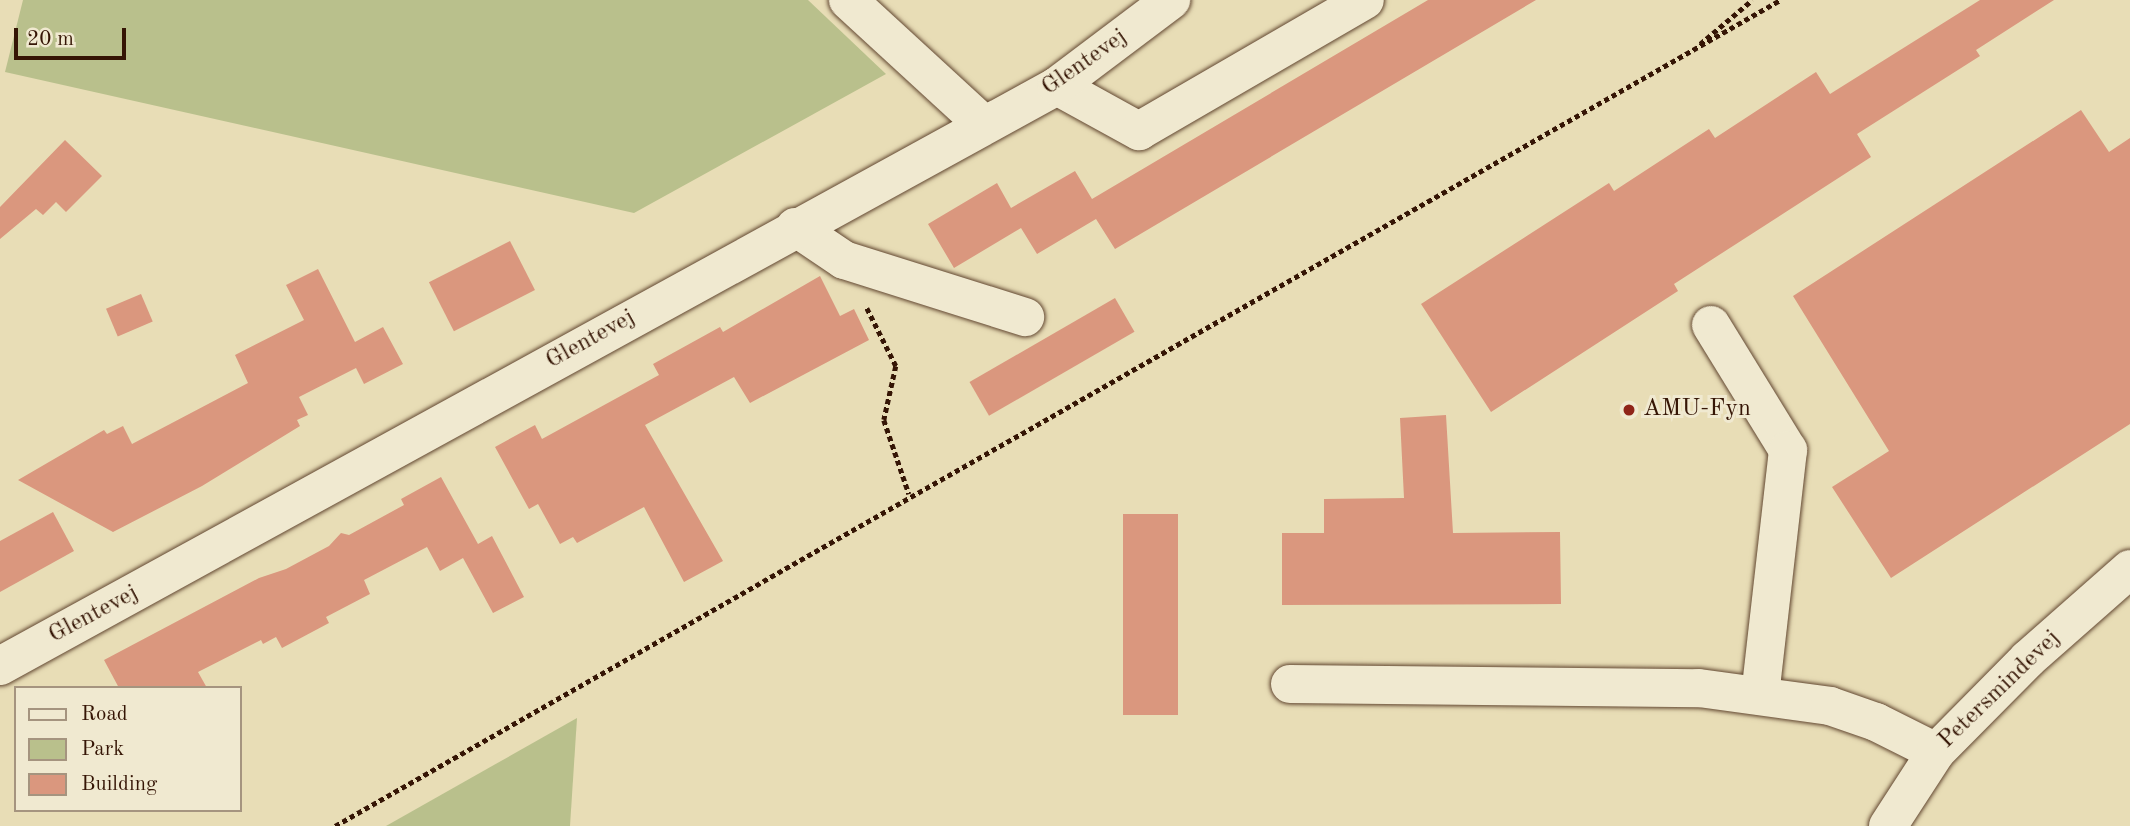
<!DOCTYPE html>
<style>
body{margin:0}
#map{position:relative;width:2130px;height:826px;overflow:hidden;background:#e8ddb6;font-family:"Old Standard TT",serif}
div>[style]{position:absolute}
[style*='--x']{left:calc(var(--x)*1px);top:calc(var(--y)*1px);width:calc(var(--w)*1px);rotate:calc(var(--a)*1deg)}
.green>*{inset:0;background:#b9c08c}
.building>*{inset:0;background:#da977e;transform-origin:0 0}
.path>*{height:4.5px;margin-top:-2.25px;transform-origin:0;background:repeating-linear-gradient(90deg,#351505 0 5px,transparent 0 8.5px)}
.roads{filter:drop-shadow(0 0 2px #624731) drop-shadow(0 0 2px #624731)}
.minor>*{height:38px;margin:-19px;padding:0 19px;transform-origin:19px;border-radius:19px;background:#f0e9d0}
.dots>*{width:19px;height:19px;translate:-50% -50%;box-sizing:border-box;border:4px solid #f0e9d0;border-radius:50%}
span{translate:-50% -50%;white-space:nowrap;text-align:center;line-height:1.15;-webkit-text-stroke:6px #f0e9d0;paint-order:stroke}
.street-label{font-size:24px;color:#351505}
.poi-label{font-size:24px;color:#351505}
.left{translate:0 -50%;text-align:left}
.legend{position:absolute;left:14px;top:686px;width:228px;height:126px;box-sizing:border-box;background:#f0e9d0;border:2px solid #a5947f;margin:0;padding:9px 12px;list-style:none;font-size:21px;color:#351505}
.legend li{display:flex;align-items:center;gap:14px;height:35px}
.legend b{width:35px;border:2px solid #a5947f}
.scale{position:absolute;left:14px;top:28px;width:112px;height:32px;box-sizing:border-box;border:4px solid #351505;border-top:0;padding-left:9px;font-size:21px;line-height:24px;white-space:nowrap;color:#351505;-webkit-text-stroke:5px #f0e9d0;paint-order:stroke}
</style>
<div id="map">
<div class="green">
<i style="clip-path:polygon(23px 0,808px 0,886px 74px,634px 213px,5px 72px)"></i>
<i style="clip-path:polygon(577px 718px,570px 826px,386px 826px)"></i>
</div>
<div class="building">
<i style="clip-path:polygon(1428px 0,1536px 0,1115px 249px,1096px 219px,1037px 254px,1021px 228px,954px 268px,928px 224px,997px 183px,1011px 208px,1075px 171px,1092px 199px)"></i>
<i style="clip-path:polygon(1980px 0,2054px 0,1976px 50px,1980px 56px,1857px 134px,1871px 157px,1674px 284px,1678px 291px,1491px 412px,1421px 304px,1609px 183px,1614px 191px,1709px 129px,1715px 138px,1816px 72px,1830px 94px)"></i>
<i style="clip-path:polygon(2081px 110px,2109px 152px,2130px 138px,2130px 424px,1891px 578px,1832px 487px,1889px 451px,1793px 296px)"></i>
<i style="clip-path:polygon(65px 140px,102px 176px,66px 212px,56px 202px,43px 215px,36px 209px,0 239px,0 207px)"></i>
<i style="left:510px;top:241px;width:55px;height:91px;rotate:63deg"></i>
<i style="clip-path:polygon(318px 269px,355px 342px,383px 327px,403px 364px,364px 384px,356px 368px,299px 397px,308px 415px,297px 420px,300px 426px,202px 486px,113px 532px,18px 480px,104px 430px,107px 434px,123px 426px,132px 444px,248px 383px,235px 355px,304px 320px,286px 285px)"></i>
<i style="clip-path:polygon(820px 276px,840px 316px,854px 309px,869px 340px,750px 403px,734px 377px,645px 425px,723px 561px,684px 582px,644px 507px,577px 543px,573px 537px,560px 544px,538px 504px,529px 509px,495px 447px,535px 425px,542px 439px,659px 375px,653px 364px,720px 327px,723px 332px)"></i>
<i style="left:141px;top:294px;width:30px;height:38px;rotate:67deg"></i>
<i style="left:1115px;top:298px;width:39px;height:168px;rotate:60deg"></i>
<i style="clip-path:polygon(1446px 415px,1453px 533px,1560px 532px,1561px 604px,1282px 605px,1282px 533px,1324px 533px,1324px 499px,1404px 498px,1400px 418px)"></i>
<i style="clip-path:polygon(441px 477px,478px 544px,492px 536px,524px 597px,493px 613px,463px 558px,440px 571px,427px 547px,364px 580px,370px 594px,326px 617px,329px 623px,282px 648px,276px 637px,263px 644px,261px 640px,198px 672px,207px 688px,119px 688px,104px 660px,259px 578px,286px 569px,329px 546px,341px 533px,349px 535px,404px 505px,401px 499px)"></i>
<i style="clip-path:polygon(53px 512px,74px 551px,0 592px,0 541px)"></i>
<i style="left:1123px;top:514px;width:55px;height:201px"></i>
</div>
<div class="path">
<i style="--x:1700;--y:44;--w:68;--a:-40.2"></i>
<i style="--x:867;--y:308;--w:65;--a:63.4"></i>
<i style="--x:896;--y:366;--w:55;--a:102.5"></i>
<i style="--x:884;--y:420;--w:78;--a:71.3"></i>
<i style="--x:335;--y:826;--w:1664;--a:-29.75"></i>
</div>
<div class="roads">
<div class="minor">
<i style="--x:848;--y:0;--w:185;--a:42.6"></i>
<i style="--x:1057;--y:86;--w:94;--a:28.8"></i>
<i style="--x:1139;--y:131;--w:261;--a:-30.1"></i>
<i style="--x:795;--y:227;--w:59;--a:34"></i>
<i style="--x:844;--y:260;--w:190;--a:17.5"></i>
<i style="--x:1711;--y:325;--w:147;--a:58.4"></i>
<i style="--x:1788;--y:450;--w:247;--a:96.5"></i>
<i style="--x:0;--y:666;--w:1206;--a:-28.75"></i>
<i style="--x:1057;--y:86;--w:143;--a:-37"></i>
<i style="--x:1290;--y:684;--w:409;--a:0.6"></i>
<i style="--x:1699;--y:688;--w:132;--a:7.8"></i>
<i style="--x:1830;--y:706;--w:49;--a:19.2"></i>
<i style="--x:1876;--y:722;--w:67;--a:26.6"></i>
<i style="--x:1888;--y:826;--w:88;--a:-57"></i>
<i style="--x:1936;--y:752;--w:131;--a:-45.3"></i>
<i style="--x:2028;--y:659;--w:136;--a:-41.4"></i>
</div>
</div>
<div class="dots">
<i style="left:1629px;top:410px;background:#8f2418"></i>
</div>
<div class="street-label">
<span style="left:1085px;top:63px;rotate:-35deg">Glentevej</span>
<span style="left:591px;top:340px;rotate:-29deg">Glentevej</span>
<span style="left:94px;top:615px;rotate:-28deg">Glentevej</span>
<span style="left:2000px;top:690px;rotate:-44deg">Petersmindevej</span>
</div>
<div class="poi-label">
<span class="left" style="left:1643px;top:410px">AMU-Fyn</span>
</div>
<ul class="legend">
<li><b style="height:9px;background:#f0e9d0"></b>Road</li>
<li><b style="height:19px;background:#b9c08c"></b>Park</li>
<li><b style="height:19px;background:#da977e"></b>Building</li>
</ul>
<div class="scale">20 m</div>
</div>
